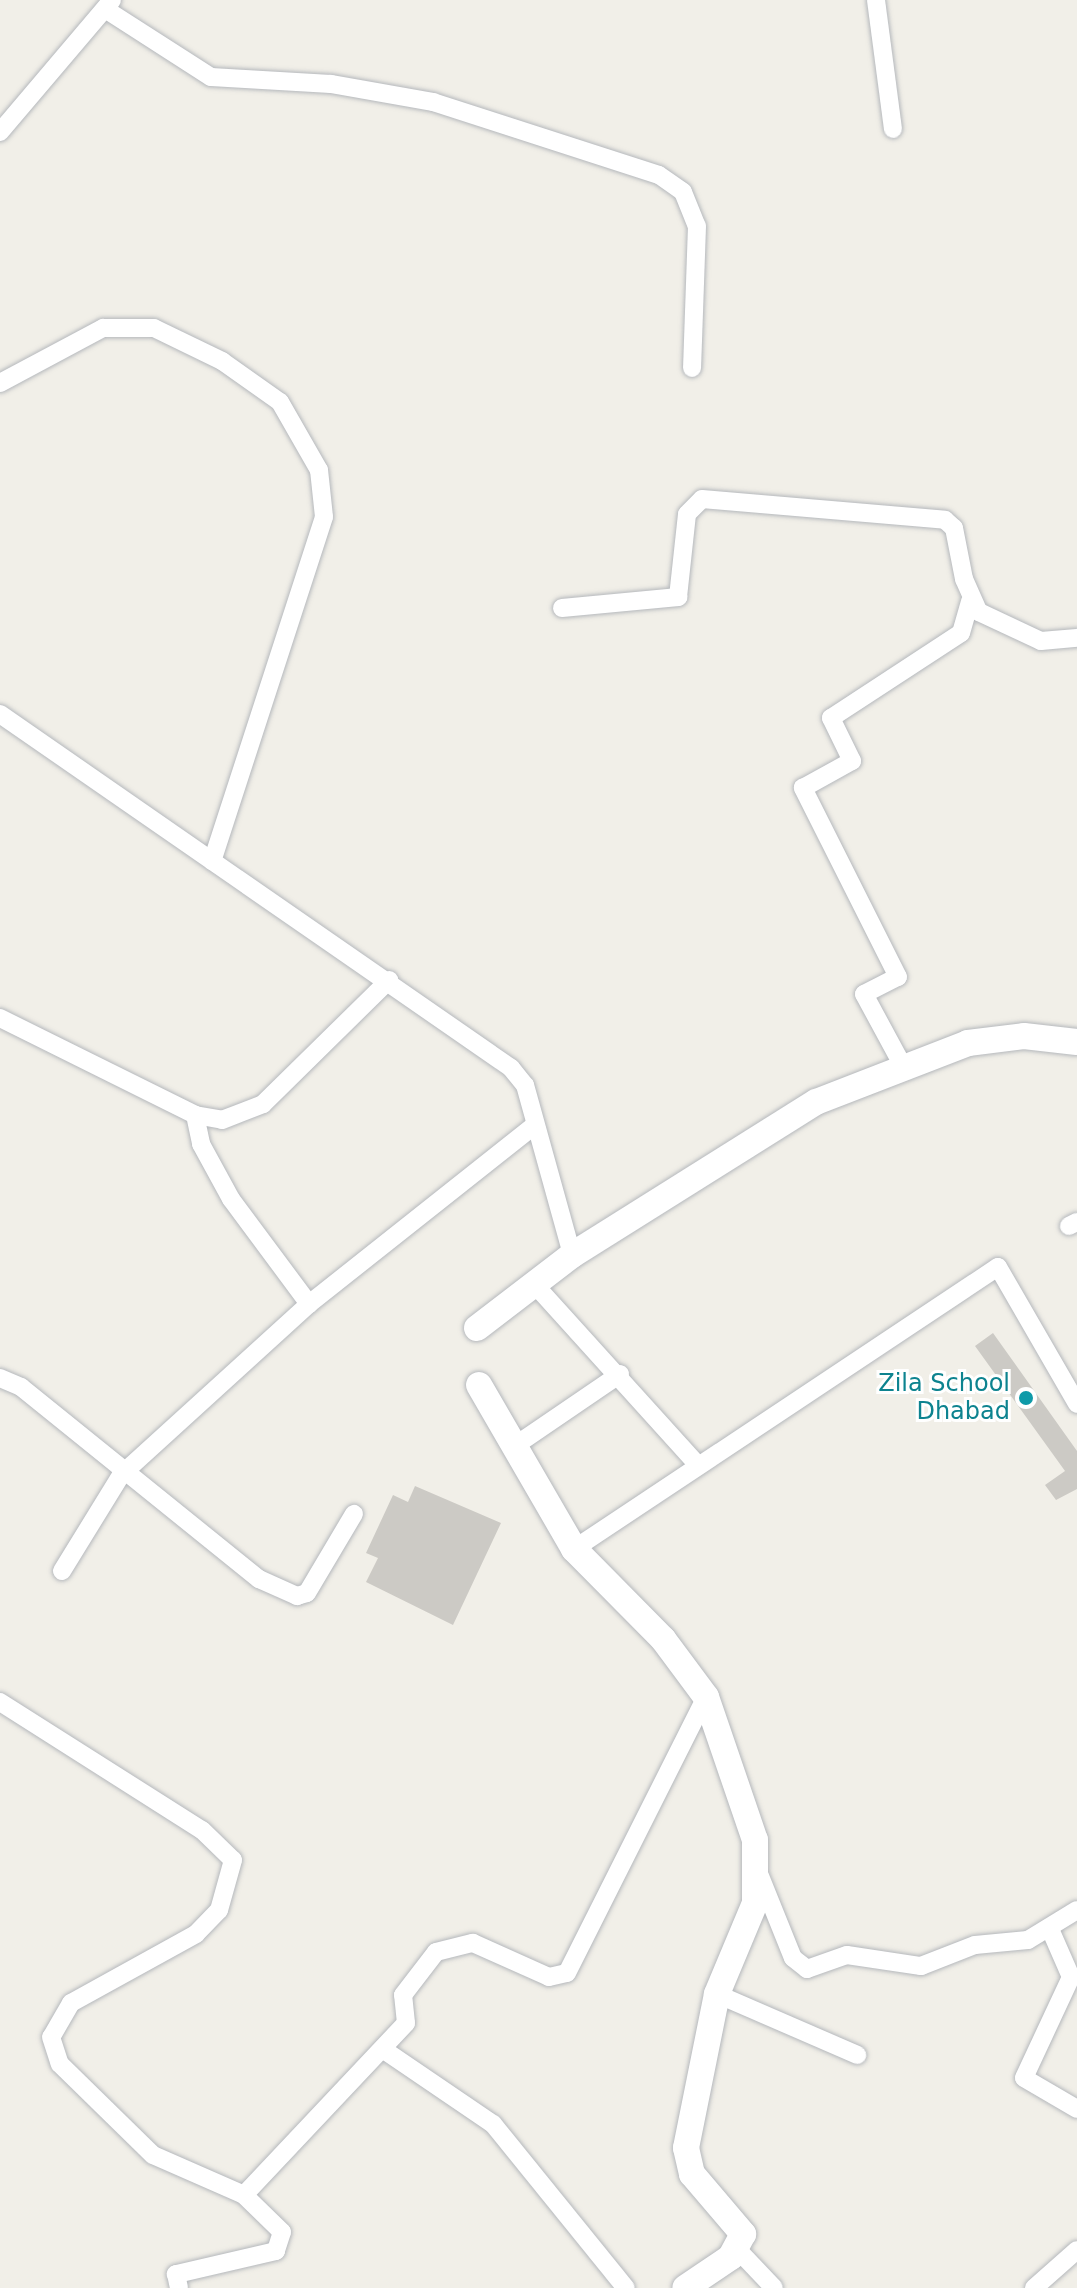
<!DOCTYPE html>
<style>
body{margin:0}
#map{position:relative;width:1077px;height:2288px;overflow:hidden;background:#f1efe8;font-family:"DejaVu Sans",sans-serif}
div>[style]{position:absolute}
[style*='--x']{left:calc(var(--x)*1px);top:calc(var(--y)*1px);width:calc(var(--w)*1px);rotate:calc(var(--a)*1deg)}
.building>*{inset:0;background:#cccac5}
.roads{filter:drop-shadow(0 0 2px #b5b8bc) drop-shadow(0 0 2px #b5b8bc)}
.street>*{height:18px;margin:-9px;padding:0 9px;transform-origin:9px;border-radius:9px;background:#fff}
.secondary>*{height:26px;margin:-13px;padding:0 13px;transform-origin:13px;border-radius:13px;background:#fff}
.dots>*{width:22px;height:22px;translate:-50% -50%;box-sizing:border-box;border:4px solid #fff;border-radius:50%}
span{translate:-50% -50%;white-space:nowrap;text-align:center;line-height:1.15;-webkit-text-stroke:6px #fff;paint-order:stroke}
.culture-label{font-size:24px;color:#0d838f}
.right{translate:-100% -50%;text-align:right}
</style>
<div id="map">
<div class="building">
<i style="clip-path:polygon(993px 1333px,1077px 1451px,1077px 1489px,1056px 1500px,1045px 1485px,1065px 1471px,975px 1346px)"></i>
<i style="clip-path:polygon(415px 1486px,501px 1523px,453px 1625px,366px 1582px,378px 1558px,366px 1553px,393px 1495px,408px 1502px)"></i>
</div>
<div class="roads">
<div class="street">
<i style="--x:876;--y:0;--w:130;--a:82.5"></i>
<i style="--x:105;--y:9;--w:126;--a:32.7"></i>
<i style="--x:211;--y:77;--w:120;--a:3.3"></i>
<i style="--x:331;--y:84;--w:104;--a:10"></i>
<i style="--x:433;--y:102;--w:237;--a:17.9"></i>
<i style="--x:659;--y:175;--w:29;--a:35"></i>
<i style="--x:683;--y:192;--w:37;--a:68"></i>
<i style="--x:697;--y:226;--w:142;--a:92"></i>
<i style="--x:0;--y:132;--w:173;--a:-49.7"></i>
<i style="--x:0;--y:383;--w:117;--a:-28.1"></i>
<i style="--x:103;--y:328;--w:51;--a:0"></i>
<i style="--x:154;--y:328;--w:76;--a:25.9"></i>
<i style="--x:222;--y:361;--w:71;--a:35.3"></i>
<i style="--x:280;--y:402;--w:78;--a:60.2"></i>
<i style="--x:319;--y:470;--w:47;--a:83.9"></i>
<i style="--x:324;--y:517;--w:362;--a:108"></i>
<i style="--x:562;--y:608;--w:117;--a:-5.4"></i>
<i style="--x:678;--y:597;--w:83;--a:-83.8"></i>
<i style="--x:687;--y:514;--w:21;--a:-45"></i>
<i style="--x:702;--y:499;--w:244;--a:4.9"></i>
<i style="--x:945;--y:520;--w:12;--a:42"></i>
<i style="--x:954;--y:528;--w:52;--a:78.9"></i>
<i style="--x:964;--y:579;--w:36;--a:66"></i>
<i style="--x:979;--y:612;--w:68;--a:25.1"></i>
<i style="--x:1041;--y:641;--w:36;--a:-5"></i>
<i style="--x:0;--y:714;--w:622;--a:34.71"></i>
<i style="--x:511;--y:1068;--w:22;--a:51"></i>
<i style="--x:525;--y:1085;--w:176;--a:74.5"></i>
<i style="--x:0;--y:1018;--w:218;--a:26.4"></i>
<i style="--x:195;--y:1115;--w:27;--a:10"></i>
<i style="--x:222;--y:1120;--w:44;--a:-21.3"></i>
<i style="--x:263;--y:1104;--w:177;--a:-44.5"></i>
<i style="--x:904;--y:1068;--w:84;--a:-118.4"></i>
<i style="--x:864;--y:994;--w:38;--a:-27"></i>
<i style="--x:898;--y:977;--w:212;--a:-116.7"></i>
<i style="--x:803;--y:788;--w:56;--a:-28.9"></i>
<i style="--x:852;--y:761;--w:48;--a:-116"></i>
<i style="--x:831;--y:718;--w:155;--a:-33.2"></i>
<i style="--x:961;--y:633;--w:33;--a:-74"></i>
<i style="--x:195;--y:1115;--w:30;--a:78"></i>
<i style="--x:201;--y:1144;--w:63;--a:61.4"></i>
<i style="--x:231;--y:1199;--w:131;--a:53.4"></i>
<i style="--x:1069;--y:1226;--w:9;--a:-27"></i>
<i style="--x:536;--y:1286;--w:239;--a:47.9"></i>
<i style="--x:0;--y:1378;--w:23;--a:23"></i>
<i style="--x:21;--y:1387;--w:306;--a:38.9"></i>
<i style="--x:259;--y:1579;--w:42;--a:24.1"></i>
<i style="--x:297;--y:1596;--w:10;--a:-17"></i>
<i style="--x:307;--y:1593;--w:92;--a:-59.3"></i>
<i style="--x:516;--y:1445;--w:126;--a:-34.3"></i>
<i style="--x:574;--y:1549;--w:509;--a:-33.63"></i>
<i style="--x:998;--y:1267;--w:158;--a:60"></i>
<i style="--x:62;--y:1571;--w:113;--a:-58.4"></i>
<i style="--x:121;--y:1475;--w:254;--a:-42.3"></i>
<i style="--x:309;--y:1304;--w:288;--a:-38.4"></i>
<i style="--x:0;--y:1702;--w:239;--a:32.4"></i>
<i style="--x:202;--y:1830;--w:43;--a:44.1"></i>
<i style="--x:233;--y:1860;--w:52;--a:105.6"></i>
<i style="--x:219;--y:1910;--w:33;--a:134"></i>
<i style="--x:196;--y:1934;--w:143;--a:151.1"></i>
<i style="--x:71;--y:2003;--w:39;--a:120"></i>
<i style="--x:51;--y:2037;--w:28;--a:72"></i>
<i style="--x:60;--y:2064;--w:130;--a:44.4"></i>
<i style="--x:153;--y:2155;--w:99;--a:23.7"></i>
<i style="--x:244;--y:2195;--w:53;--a:44.2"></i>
<i style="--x:282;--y:2232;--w:20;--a:108"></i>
<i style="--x:276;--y:2251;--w:103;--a:167"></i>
<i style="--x:176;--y:2274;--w:14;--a:78"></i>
<i style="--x:760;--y:1876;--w:88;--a:68.1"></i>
<i style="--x:793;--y:1958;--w:18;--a:38"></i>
<i style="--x:807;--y:1969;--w:42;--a:-19.3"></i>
<i style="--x:847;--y:1955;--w:75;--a:8.5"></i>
<i style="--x:921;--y:1966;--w:58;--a:-21.3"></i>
<i style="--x:975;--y:1945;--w:53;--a:-5.4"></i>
<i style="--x:1028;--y:1940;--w:57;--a:-31.5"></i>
<i style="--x:1050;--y:1929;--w:52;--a:66.4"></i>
<i style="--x:1071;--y:1977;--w:111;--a:115"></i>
<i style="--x:1024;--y:2078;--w:61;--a:30.3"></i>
<i style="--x:717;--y:1994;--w:153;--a:23.5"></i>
<i style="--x:384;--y:2050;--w:132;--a:34.2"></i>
<i style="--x:493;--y:2124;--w:211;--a:51"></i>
<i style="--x:244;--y:2195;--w:236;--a:-46.7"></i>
<i style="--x:406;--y:2023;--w:28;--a:-96"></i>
<i style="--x:403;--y:1995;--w:54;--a:-52.5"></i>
<i style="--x:436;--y:1952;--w:38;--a:-14"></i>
<i style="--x:473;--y:1943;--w:83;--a:24.1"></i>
<i style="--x:549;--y:1977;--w:18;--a:-13"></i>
<i style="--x:567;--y:1973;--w:309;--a:-63.3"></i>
<i style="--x:738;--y:2250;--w:52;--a:46.5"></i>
<i style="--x:1034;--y:2288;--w:57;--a:-41.5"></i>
</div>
<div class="secondary">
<i style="--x:477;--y:1328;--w:120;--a:-37.5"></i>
<i style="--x:572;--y:1255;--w:288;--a:-32.1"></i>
<i style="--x:816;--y:1102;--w:163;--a:-21.2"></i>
<i style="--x:968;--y:1043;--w:56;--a:-7.1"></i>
<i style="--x:1024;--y:1036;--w:53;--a:6.5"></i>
<i style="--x:479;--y:1385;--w:190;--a:59.9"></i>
<i style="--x:574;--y:1549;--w:127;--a:45.3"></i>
<i style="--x:663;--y:1639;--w:72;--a:53.4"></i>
<i style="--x:706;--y:1697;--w:151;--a:71.1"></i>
<i style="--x:755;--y:1840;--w:63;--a:90"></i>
<i style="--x:755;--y:1903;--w:99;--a:112.7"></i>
<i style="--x:717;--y:1994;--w:157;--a:101.4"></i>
<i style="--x:686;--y:2148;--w:27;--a:77"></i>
<i style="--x:692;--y:2174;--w:79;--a:49.6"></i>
<i style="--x:743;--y:2234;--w:26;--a:118"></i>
<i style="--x:731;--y:2257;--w:55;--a:146"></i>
</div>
</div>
<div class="dots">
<i style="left:1026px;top:1398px;background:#0f9aa8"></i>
</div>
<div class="culture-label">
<span class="right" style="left:1010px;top:1398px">Zila School<br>Dhabad</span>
</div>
</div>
